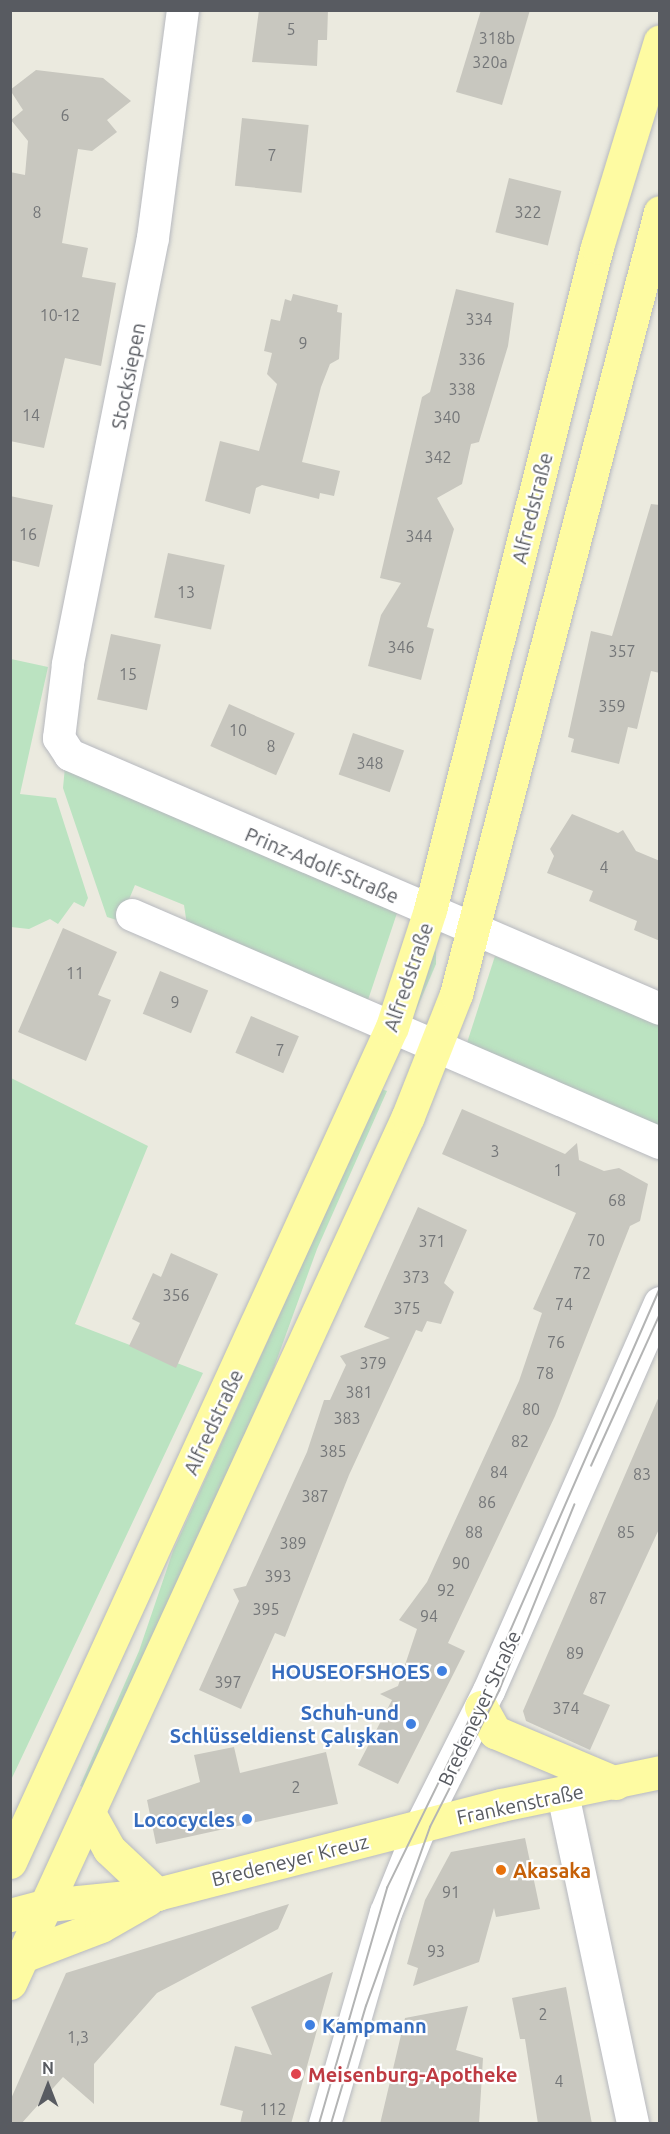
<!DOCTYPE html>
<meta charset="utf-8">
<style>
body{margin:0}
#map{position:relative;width:670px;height:2134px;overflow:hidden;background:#ebeadf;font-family:Ubuntu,sans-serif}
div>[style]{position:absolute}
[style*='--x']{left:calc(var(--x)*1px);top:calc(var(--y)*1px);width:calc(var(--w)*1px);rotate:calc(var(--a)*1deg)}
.green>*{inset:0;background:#bbe3c1}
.building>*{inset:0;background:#c8c7bf;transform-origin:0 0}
.roads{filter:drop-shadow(0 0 2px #b7b9bf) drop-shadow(0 0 2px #b7b9bf)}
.minor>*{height:32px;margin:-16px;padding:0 16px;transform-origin:16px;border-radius:16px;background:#fff}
.major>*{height:33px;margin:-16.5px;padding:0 16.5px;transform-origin:16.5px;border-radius:16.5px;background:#fefba2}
.tram>*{height:1.5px;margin:-0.75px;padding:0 0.75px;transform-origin:0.75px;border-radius:0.75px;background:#b3b4b4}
.dots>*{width:16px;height:16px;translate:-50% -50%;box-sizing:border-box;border:3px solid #fff;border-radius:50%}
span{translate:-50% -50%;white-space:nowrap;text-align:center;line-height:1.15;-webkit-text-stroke:4.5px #fff;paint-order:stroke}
.number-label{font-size:16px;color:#747678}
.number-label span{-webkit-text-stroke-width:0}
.street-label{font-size:20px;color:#585b61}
.shop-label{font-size:20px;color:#366cbe;font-weight:700}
.right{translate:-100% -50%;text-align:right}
.left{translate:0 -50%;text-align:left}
.food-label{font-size:20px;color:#c56008;font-weight:700}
.health-label{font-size:20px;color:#be3a42;font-weight:700}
.frame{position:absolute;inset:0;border:12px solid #585b61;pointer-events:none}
.north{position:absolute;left:18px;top:2056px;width:60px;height:60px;-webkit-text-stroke:4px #fff;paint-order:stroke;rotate:0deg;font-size:16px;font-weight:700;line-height:24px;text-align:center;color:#585b61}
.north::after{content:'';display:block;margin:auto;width:21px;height:27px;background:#585b61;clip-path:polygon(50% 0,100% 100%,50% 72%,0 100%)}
</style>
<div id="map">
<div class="green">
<i style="clip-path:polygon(11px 659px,48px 667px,20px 794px,56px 798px,88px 898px,84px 907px,74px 902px,58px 924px,50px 919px,29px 929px,11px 927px)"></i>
<i style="clip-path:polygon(65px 767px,397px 913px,368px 1000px,187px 925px,184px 905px,135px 885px,120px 921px,107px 917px,63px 788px)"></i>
<i style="clip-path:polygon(436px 951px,436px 964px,412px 1020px,432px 952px)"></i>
<i style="clip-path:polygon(495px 956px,659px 1024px,659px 1135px,466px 1046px)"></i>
<i style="clip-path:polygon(11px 1078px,148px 1146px,75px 1324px,203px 1373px,11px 1780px)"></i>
<i style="clip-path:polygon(381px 1089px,387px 1091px,317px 1249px,272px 1373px,86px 1788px,80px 1786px,139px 1651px,173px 1551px)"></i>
</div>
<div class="building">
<i style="clip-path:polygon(259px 10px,328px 10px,327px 40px,318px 40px,317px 66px,252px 62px)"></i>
<i style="clip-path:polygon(481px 10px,530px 10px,502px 105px,456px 92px)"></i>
<i style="clip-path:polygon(36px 70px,103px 78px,131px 101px,107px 120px,117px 132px,92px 151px,78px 149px,62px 243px,88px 248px,82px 277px,116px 283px,101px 366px,65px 358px,44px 448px,10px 441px,10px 172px,25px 175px,28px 141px,11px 120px,23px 110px,10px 90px)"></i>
<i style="left:242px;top:118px;width:67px;height:68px;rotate:6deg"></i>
<i style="left:509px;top:178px;width:54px;height:56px;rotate:14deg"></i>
<i style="clip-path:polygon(456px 289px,514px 303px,508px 346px,479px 442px,471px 444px,462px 484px,437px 498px,454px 529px,427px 627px,434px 629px,421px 680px,368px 666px,381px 615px,401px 583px,380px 578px,422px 397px,430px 392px)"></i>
<i style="clip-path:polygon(293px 294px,338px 305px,337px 312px,342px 313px,339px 359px,330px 364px,321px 387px,302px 462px,340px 471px,334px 496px,320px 493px,319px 499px,262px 485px,256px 488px,250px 514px,205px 501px,220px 441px,259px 451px,277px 384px,267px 374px,272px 353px,264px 351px,271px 319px,280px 321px,285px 299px,291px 301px)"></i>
<i style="clip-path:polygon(10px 496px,53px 505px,39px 567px,10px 560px)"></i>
<i style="clip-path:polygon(651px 504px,660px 505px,660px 673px,651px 671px,637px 729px,628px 727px,619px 764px,571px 752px,574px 739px,568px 737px,591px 631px,612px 636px)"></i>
<i style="left:168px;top:553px;width:58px;height:66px;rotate:12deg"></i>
<i style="left:111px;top:634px;width:51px;height:67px;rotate:12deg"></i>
<i style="left:229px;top:704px;width:72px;height:46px;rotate:24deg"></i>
<i style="left:353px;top:733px;width:54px;height:44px;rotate:19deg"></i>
<i style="clip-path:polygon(572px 814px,618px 833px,623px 830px,636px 851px,660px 861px,660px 941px,634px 930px,637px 921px,589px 901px,593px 891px,547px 873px,554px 856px,550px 849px)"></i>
<i style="clip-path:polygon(63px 928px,117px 952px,98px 995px,111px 1000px,86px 1061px,18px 1032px)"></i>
<i style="left:160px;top:971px;width:52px;height:46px;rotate:22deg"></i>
<i style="left:251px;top:1016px;width:52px;height:40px;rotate:23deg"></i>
<i style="clip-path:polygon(462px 1109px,565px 1154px,577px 1143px,579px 1160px,604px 1171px,619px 1168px,648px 1184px,640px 1221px,630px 1226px,555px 1416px,448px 1643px,465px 1651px,398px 1784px,358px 1765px,392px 1700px,380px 1694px,398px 1686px,417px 1629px,399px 1620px,427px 1582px,519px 1381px,542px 1313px,533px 1309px,576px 1213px,442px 1154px)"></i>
<i style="clip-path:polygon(418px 1207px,467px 1230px,444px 1283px,454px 1292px,441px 1324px,427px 1321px,422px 1332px,416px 1330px,349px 1475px,285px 1637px,275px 1633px,241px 1709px,199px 1690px,239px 1601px,233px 1589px,246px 1586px,307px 1452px,324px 1400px,330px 1400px,346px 1365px,340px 1356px,390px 1338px,364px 1327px)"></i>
<i style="clip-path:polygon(171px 1253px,218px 1274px,176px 1368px,129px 1346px,140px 1323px,132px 1319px,153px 1273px,161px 1277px)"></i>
<i style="clip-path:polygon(660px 1394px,660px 1527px,583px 1694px,610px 1705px,590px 1750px,526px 1721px,523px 1711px)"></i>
<i style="clip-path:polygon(234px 1747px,240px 1773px,326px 1752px,338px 1804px,156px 1844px,147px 1800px,200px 1782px,194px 1755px)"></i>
<i style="clip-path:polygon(525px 1838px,540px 1909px,496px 1917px,494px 1908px,479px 1962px,413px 1986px,418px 1968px,407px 1964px,425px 1900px,451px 1852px)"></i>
<i style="clip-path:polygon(289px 1904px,278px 1929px,157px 1993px,94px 2064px,94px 2104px,63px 2077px,21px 2124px,10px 2124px,10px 2101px,66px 1973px)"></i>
<i style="clip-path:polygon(333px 1972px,291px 2124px,240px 2124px,243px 2111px,220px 2105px,235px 2046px,272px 2055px,251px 2007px)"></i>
<i style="clip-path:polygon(566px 1987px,592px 2124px,538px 2124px,525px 2039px,520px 2039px,512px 1998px)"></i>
<i style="clip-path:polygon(468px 2006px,456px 2050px,483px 2058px,479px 2124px,380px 2124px,405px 2018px)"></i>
</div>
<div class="roads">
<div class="minor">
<i style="--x:183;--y:10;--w:230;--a:97.5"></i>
<i style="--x:153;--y:238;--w:435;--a:101.3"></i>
<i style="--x:68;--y:665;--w:74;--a:97"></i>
<i style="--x:59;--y:738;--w:20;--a:57"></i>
<i style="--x:70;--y:755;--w:642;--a:23.29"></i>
<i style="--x:132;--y:915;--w:575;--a:23.36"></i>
<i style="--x:563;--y:1794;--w:337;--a:78"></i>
<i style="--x:325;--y:2124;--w:220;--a:-73.9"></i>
<i style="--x:386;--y:1913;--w:96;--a:-68"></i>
<i style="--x:422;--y:1824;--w:149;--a:-63.3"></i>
<i style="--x:489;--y:1691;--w:424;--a:-66.2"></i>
</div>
<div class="major">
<i style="--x:481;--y:1707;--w:29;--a:61"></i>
<i style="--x:495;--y:1732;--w:131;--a:22.9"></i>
<i style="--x:89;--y:1813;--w:41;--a:60.9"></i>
<i style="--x:109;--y:1849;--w:66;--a:43.2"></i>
<i style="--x:10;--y:1862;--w:918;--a:-65.42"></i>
<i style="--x:392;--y:1027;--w:123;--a:-72"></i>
<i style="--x:430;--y:910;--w:684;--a:-75.86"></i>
<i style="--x:597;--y:247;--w:215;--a:-73"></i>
<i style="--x:10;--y:1915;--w:39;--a:-15"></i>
<i style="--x:48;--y:1905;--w:110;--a:-5.8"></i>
<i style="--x:157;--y:1894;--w:355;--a:-14.5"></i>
<i style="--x:501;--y:1805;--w:162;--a:-11.7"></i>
<i style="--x:12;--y:1960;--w:95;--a:-20.9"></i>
<i style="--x:101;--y:1926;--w:54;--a:-29.9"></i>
<i style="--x:10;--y:1983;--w:954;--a:-65.34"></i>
<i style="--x:408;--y:1116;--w:131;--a:-68.5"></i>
<i style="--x:456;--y:994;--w:808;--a:-75.38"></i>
</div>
</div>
<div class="tram">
<i style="--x:591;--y:1466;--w:167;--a:-65.6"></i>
<i style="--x:319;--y:2124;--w:246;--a:-73.9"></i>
<i style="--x:387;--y:1888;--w:227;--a:-63.9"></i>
<i style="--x:487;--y:1684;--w:432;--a:-66.4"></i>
<i style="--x:331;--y:2124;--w:123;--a:-73.5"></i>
<i style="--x:366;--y:2006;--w:190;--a:-70.3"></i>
<i style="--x:430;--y:1827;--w:153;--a:-63.1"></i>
<i style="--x:499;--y:1691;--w:201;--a:-68"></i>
</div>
<div class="dots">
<i style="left:442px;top:1671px;background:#3f7fe0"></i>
<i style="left:411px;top:1724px;background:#3f7fe0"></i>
<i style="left:247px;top:1819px;background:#3f7fe0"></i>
<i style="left:501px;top:1870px;background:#e8710a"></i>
<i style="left:310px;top:2025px;background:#3f7fe0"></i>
<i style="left:296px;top:2074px;background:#e0444e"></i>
</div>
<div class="number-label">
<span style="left:291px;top:29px">5</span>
<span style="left:497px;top:38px">318b</span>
<span style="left:490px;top:62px">320a</span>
<span style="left:65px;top:115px">6</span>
<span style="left:272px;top:155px">7</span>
<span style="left:37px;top:212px">8</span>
<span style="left:528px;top:212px">322</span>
<span style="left:60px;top:315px">10-12</span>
<span style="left:479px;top:319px">334</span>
<span style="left:303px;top:343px">9</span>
<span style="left:472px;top:359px">336</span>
<span style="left:462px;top:389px">338</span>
<span style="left:31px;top:415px">14</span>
<span style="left:447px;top:417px">340</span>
<span style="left:438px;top:457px">342</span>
<span style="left:28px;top:534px">16</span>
<span style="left:419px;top:536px">344</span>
<span style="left:186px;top:592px">13</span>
<span style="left:401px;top:647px">346</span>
<span style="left:622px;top:651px">357</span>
<span style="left:128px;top:674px">15</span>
<span style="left:612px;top:706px">359</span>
<span style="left:238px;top:730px">10</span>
<span style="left:271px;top:746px">8</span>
<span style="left:370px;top:763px">348</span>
<span style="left:604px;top:867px">4</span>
<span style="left:75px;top:973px">11</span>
<span style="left:175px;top:1002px">9</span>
<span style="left:280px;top:1050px">7</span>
<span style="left:495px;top:1151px">3</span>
<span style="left:558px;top:1170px">1</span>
<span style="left:617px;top:1200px">68</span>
<span style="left:596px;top:1240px">70</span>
<span style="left:432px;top:1241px">371</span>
<span style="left:582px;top:1273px">72</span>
<span style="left:416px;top:1277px">373</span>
<span style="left:176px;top:1295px">356</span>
<span style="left:564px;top:1304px">74</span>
<span style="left:407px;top:1308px">375</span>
<span style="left:556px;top:1342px">76</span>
<span style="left:373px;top:1363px">379</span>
<span style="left:545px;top:1373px">78</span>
<span style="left:359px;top:1392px">381</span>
<span style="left:531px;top:1409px">80</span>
<span style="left:347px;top:1418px">383</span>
<span style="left:520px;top:1441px">82</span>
<span style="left:333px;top:1451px">385</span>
<span style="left:499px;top:1472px">84</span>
<span style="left:642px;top:1474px">83</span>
<span style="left:315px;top:1496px">387</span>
<span style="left:487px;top:1502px">86</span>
<span style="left:474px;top:1532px">88</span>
<span style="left:626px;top:1532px">85</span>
<span style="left:293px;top:1543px">389</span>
<span style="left:461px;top:1563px">90</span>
<span style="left:278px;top:1576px">393</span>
<span style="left:446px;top:1590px">92</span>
<span style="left:598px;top:1598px">87</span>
<span style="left:266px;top:1609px">395</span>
<span style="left:429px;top:1616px">94</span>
<span style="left:575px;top:1653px">89</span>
<span style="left:228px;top:1682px">397</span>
<span style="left:566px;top:1708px">374</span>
<span style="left:296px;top:1787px">2</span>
<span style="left:451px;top:1892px">91</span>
<span style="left:436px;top:1951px">93</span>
<span style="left:543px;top:2014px">2</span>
<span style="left:78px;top:2037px">1,3</span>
<span style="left:559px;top:2081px">4</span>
<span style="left:273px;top:2109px">112</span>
</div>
<div class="street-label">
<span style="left:128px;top:376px;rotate:-79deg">Stocksiepen</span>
<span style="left:532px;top:508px;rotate:-76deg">Alfredstraße</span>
<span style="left:322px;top:865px;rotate:23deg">Prinz-Adolf-Straße</span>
<span style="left:408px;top:977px;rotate:-71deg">Alfredstraße</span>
<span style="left:213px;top:1422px;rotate:-65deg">Alfredstraße</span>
<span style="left:479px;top:1708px;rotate:-65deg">Bredeneyer Straße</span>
<span style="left:520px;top:1804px;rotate:-12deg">Frankenstraße</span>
<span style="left:290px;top:1860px;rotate:-14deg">Bredeneyer Kreuz</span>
</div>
<div class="shop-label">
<span class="right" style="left:430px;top:1671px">HOUSEOFSHOES</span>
<span class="right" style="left:399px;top:1724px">Schuh-und<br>Schlüsseldienst Çalışkan</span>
<span class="right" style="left:235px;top:1819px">Lococycles</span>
<span class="left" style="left:322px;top:2025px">Kampmann</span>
</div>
<div class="food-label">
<span class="left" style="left:513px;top:1870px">Akasaka</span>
</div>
<div class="health-label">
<span class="left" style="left:308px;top:2074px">Meisenburg-Apotheke</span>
</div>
<div class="frame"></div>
<div class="north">N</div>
</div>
